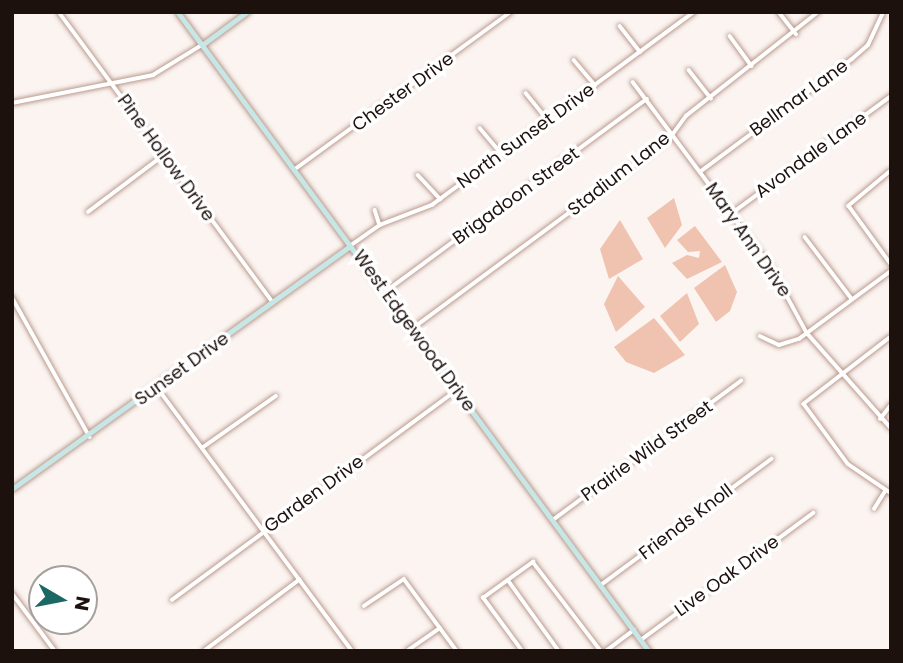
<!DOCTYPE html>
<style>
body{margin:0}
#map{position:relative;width:903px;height:663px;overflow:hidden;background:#fbf4f1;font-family:Poppins,sans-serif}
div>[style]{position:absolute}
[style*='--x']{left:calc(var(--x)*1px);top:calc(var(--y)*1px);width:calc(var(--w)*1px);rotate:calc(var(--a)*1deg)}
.green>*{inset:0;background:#f0c2b0}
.roads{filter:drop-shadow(0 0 2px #bb9a8d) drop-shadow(0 0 2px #bb9a8d)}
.street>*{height:3.5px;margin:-1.75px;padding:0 1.75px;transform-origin:1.75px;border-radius:1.75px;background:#fff}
.secondary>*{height:4.5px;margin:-2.25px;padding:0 2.25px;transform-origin:2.25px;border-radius:2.25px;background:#c7e7e6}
span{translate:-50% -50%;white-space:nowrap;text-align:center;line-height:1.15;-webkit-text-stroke:7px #fff;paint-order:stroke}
.street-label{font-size:18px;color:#1d110d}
.frame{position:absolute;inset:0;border:14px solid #1d110d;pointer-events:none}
.north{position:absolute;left:28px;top:565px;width:70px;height:70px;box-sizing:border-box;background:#fff;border:2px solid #a5a09e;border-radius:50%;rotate:100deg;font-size:19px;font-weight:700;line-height:28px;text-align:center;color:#1d110d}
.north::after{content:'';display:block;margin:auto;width:24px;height:32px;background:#1b6865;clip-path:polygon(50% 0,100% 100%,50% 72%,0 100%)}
</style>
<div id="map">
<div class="green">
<i style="clip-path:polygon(674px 198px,682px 225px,665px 248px,647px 218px)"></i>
<i style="clip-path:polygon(620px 220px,643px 259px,609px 279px,600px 249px)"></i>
<i style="clip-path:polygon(695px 226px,722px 262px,687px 279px,672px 263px,687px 255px,699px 258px,700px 251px,688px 252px,677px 240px)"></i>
<i style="clip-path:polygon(725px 265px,737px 292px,730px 311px,716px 322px,694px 288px)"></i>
<i style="clip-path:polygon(618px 276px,645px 307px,616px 332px,604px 304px)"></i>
<i style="clip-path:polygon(687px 293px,699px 324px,680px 342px,660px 316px)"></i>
<i style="clip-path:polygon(654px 318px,685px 355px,654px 373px,626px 362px,614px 347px)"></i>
</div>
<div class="roads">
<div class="street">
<i style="--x:59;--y:12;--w:360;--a:53.6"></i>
<i style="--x:779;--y:12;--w:28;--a:52"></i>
<i style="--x:620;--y:26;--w:33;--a:52"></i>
<i style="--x:730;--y:36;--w:37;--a:54"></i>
<i style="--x:574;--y:60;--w:33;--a:50"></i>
<i style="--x:689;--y:70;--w:36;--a:52"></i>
<i style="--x:633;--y:82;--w:234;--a:53.3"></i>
<i style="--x:773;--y:270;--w:72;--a:61.6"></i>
<i style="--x:807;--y:333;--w:127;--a:48.5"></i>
<i style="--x:526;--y:93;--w:35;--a:51"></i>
<i style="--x:12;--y:103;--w:144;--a:-11.2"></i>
<i style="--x:153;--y:75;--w:57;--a:-31.5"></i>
<i style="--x:480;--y:128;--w:34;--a:50"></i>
<i style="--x:294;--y:170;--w:268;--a:-36.1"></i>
<i style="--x:891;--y:171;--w:55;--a:140.2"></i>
<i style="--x:849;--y:206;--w:72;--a:54.1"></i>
<i style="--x:700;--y:172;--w:189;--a:-36.6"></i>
<i style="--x:852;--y:59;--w:21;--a:-41"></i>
<i style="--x:868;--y:45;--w:35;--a:-65"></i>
<i style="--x:418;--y:175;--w:33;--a:47"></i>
<i style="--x:375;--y:210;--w:16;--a:72"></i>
<i style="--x:88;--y:212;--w:95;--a:-36.9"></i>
<i style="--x:731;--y:214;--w:199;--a:-36.4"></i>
<i style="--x:805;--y:237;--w:78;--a:52.8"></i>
<i style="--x:350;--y:246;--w:37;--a:-35"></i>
<i style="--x:380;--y:225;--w:56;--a:-21"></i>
<i style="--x:432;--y:205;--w:325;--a:-36.4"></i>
<i style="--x:385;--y:292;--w:325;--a:-36.4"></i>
<i style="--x:12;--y:297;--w:160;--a:60.9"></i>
<i style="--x:412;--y:329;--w:321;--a:-36.5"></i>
<i style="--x:670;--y:138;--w:27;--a:-54"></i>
<i style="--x:686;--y:116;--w:168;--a:-38.2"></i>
<i style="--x:760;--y:336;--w:21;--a:25"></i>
<i style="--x:779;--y:345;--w:21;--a:-17"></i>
<i style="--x:799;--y:339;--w:114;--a:-36.5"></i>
<i style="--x:891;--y:337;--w:110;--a:142.4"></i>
<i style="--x:804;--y:404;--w:74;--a:53.7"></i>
<i style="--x:848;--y:464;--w:52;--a:34"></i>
<i style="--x:157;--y:387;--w:328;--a:53.5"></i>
<i style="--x:880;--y:419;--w:18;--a:-52"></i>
<i style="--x:202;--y:448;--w:90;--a:-35.1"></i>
<i style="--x:874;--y:509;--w:22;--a:-58"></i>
<i style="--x:553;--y:520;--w:234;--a:-36.5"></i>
<i style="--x:508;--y:580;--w:87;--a:54.3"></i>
<i style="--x:601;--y:585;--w:212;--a:-36.5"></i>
<i style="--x:12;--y:593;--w:72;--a:53.4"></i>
<i style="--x:172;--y:600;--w:354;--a:-36.4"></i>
<i style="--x:364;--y:606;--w:48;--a:-34"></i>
<i style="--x:404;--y:579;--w:89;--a:53.6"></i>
<i style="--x:641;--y:640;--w:214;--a:-36.4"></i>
<i style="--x:204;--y:651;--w:119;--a:-36.8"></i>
<i style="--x:407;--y:651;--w:40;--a:-34.9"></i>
<i style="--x:522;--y:651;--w:66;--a:-126.3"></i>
<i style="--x:483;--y:598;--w:62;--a:-35.8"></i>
<i style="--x:533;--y:562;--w:112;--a:52.6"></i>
<i style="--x:606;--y:651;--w:35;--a:-37"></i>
</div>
<div class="secondary">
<i style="--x:178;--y:12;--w:794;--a:53.61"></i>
<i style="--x:202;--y:45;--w:56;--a:-36.3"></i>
<i style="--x:12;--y:489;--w:416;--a:-35.7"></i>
</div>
</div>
<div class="street-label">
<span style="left:403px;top:92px;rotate:-36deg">Chester Drive</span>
<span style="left:799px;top:98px;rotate:-36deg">Bellmar Lane</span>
<span style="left:526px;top:136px;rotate:-36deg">North Sunset Drive</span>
<span style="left:811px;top:155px;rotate:-36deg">Avondale Lane</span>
<span style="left:166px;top:158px;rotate:54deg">Pine Hollow Drive</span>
<span style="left:619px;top:174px;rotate:-38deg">Stadium Lane</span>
<span style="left:516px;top:196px;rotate:-36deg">Brigadoon Street</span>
<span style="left:748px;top:240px;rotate:55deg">Mary Ann Drive</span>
<span style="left:414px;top:331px;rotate:54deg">West Edgewood Drive</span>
<span style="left:182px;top:369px;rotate:-36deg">Sunset Drive</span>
<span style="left:647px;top:451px;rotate:-36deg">Prairie Wild Street</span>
<span style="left:314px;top:494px;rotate:-36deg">Garden Drive</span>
<span style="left:686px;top:522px;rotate:-37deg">Friends Knoll</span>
<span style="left:727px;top:576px;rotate:-36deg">Live Oak Drive</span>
</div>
<div class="frame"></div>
<div class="north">N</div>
</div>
